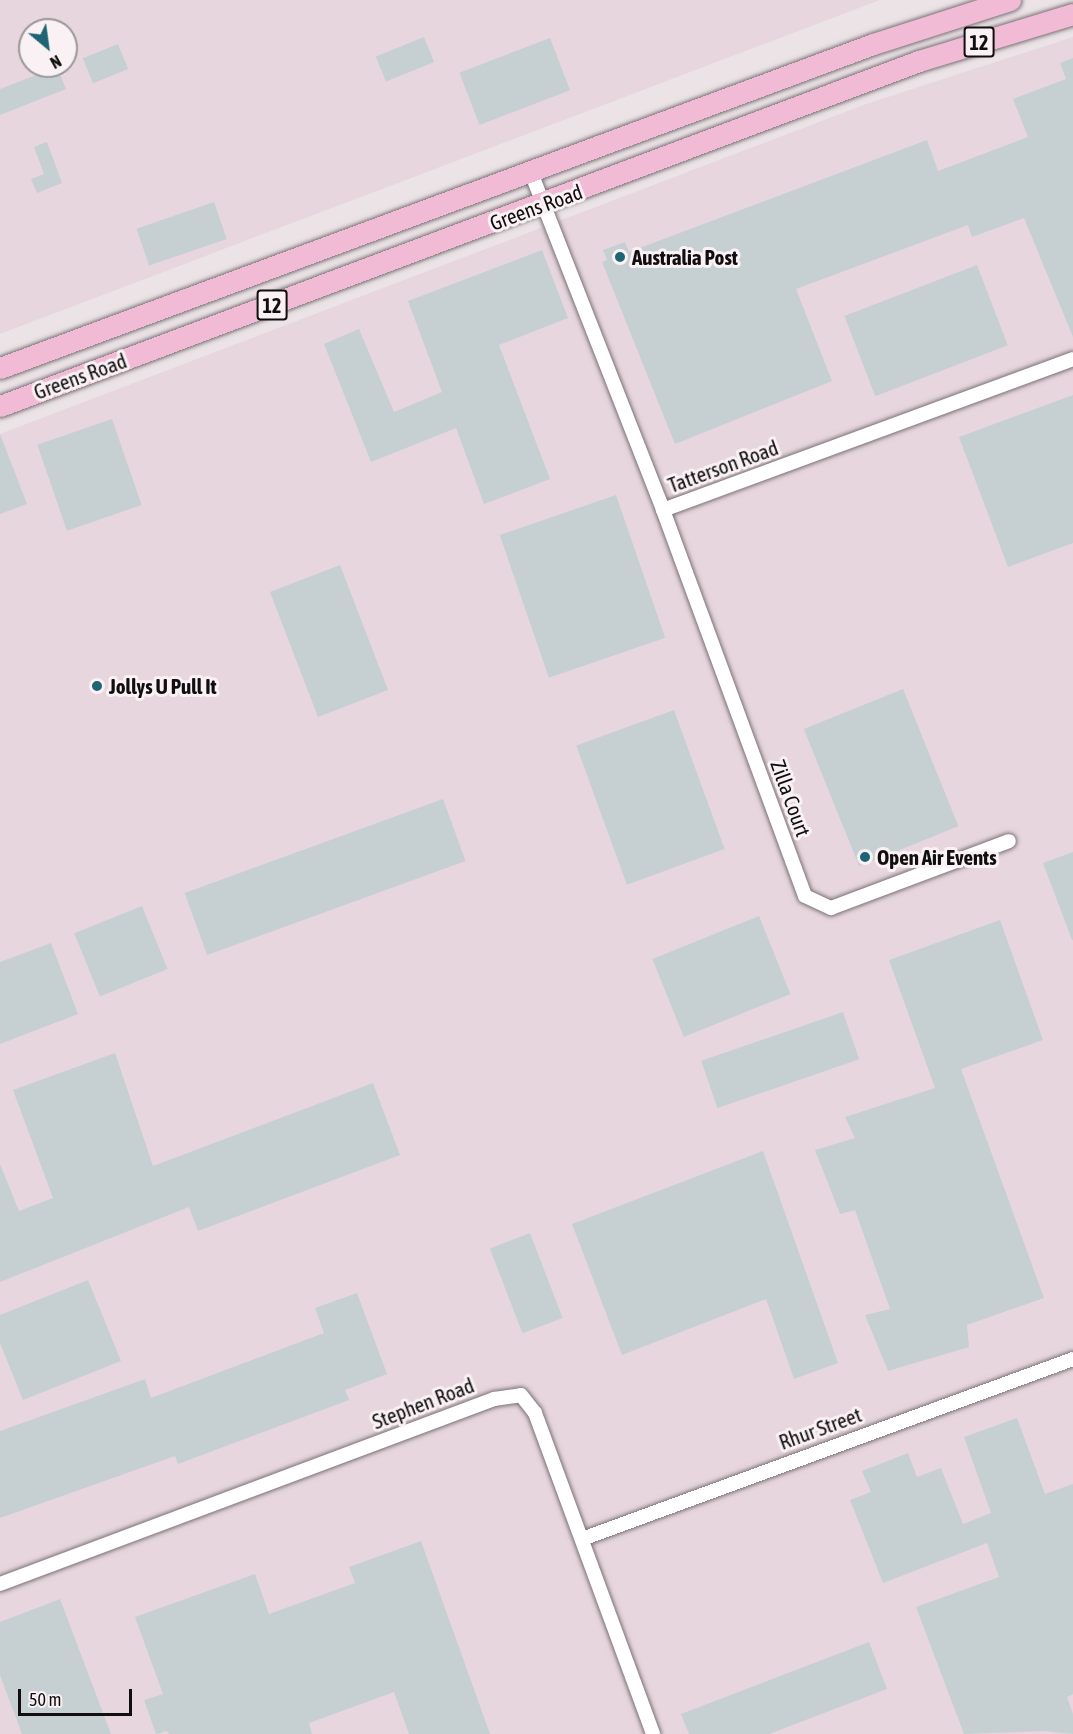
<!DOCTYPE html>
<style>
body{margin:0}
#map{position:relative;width:1073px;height:1734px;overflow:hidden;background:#ece3e7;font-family:"Asap Condensed",sans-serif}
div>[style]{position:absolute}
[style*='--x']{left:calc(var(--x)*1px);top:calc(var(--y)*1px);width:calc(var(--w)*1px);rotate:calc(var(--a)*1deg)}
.built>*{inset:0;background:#e7d6de}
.building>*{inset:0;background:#c6d0d2;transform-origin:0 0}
.roads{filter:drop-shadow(0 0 2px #7a7275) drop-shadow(0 0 2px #7a7275)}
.minor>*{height:14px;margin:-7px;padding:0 7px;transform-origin:7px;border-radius:7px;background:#fff}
.primary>*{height:21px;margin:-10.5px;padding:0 10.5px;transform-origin:10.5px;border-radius:10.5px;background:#f1bbd6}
.dots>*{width:16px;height:16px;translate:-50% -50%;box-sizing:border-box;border:3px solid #f9f1f4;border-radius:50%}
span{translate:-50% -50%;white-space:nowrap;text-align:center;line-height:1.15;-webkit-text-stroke:6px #f9f1f4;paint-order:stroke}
.shield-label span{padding:2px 4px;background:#f9f1f4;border:2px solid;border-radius:4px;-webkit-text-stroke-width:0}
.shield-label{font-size:20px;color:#110e0f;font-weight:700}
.street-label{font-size:21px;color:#110e0f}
.poi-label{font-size:21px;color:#110e0f;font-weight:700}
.left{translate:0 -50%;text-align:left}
.north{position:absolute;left:18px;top:18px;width:60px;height:60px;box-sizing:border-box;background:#f9f1f4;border:2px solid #9c9698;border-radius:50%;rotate:151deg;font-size:16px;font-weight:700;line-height:24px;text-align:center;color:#110e0f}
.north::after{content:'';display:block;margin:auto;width:21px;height:27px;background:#1d6474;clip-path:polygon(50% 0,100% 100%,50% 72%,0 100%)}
.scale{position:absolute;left:18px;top:1689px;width:114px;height:27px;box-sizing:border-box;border:3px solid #110e0f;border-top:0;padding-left:8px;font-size:18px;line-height:21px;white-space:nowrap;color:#110e0f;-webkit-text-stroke:4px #f9f1f4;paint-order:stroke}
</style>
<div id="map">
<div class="built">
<i style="clip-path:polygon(evenodd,0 0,880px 0,0 334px,0 0,30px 30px,66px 30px,66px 66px,30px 66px,30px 30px)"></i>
<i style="clip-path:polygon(1073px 37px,1073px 1734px,0 1734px,0 434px,866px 104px)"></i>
</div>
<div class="building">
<i style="left:424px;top:37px;width:27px;height:52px;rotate:68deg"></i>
<i style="left:550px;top:38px;width:56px;height:97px;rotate:69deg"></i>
<i style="left:118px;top:44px;width:27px;height:38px;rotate:68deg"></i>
<i style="clip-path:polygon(1073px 58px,1073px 337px,1024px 218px,972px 237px,968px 225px,796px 289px,832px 381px,675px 444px,602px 262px,607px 260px,603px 250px,625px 242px,629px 252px,927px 140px,938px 171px,1028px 137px,1013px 99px,1066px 79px,1060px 63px)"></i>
<i style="clip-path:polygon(57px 67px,66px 89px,0 115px,0 89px)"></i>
<i style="clip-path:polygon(47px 142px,62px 183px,37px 193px,31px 179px,44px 174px,34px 147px)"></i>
<i style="left:214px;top:202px;width:39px;height:82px;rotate:71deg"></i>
<i style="clip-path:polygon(542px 250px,568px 318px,499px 345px,550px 479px,484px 504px,456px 428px,371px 462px,324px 344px,359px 329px,394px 412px,442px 392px,408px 301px)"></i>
<i style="left:977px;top:265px;width:86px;height:142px;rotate:69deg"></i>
<i style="clip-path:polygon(1073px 395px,1073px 543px,1008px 567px,959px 437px)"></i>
<i style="left:112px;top:419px;width:91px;height:79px;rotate:71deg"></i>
<i style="clip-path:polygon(0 434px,27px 504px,0 514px)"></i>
<i style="left:616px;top:495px;width:151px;height:123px;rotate:71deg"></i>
<i style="left:340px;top:565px;width:134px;height:75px;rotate:69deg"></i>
<i style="left:903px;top:689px;width:148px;height:107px;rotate:68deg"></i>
<i style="left:674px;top:710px;width:148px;height:104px;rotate:70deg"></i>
<i style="left:443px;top:799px;width:66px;height:275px;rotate:70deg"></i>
<i style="clip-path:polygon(1073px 852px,1073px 940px,1072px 940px,1043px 863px)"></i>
<i style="left:142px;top:906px;width:68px;height:73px;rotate:68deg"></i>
<i style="left:759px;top:916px;width:84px;height:115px;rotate:68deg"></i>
<i style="clip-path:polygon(1000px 920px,1043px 1040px,961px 1069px,1044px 1298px,967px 1325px,969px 1347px,888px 1371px,865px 1315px,890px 1309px,855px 1210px,840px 1214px,815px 1150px,855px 1138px,845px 1117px,935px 1088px,889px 960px)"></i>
<i style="clip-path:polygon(51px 943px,78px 1014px,0 1044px,0 962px)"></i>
<i style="left:843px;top:1012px;width:50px;height:150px;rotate:71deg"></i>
<i style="clip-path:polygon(115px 1053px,153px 1166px,373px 1083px,400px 1155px,198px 1231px,189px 1207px,0 1282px,0 1164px,19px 1211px,53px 1198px,13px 1090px)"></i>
<i style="clip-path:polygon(763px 1151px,838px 1363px,794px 1379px,766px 1299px,622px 1355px,572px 1224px)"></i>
<i style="left:530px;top:1233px;width:91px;height:43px;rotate:69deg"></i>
<i style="clip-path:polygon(88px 1280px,121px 1361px,23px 1400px,0 1343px,0 1315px)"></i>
<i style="clip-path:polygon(357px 1293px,387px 1374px,345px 1390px,349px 1400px,178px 1464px,175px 1456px,0 1518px,0 1431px,145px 1379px,151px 1398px,324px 1333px,315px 1308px)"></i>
<i style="clip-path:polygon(1017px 1418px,1045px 1494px,1073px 1484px,1073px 1694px,1067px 1697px,1073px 1714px,1073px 1734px,1044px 1731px,964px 1734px,916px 1607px,999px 1577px,987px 1543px,883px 1583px,850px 1500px,871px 1492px,862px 1471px,908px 1453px,917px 1477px,941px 1468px,963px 1524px,991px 1513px,964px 1437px)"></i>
<i style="clip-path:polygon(421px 1541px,490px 1734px,409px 1734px,394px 1692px,309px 1723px,312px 1734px,169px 1734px,167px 1731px,156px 1734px,144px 1700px,163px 1694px,135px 1617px,255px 1574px,269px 1614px,355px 1583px,349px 1567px)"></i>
<i style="clip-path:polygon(60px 1599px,111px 1734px,22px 1734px,0 1675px,0 1622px)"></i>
<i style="clip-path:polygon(869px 1642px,887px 1689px,769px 1734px,689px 1734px,681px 1714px)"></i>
</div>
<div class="roads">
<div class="minor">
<i style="--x:530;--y:170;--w:365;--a:68.6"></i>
<i style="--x:663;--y:510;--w:437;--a:-20.2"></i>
<i style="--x:663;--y:510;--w:411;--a:69.8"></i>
<i style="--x:805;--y:896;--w:29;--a:25"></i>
<i style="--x:831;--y:908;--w:190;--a:-20.6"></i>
<i style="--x:582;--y:1539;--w:523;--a:-20.13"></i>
<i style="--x:0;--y:1584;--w:528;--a:-20.53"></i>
<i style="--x:494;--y:1399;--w:27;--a:-8"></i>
<i style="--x:521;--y:1395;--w:23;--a:52"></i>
<i style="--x:535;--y:1413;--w:342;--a:69.8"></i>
</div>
<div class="primary">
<i style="--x:0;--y:368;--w:931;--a:-20.36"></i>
<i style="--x:873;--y:44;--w:144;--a:-17.8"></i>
<i style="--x:0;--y:406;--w:982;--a:-20.58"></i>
<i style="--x:919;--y:61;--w:161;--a:-17"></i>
</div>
</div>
<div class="dots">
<i style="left:620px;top:257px;background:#1d6474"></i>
<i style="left:97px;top:686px;background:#1d6474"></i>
<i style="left:865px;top:857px;background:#1d6474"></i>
</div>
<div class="shield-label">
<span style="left:979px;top:42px">12</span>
<span style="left:272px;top:305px">12</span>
</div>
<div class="street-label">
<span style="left:536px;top:207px;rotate:-20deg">Greens Road</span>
<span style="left:80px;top:376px;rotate:-20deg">Greens Road</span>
<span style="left:723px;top:466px;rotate:-20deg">Tatterson Road</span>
<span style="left:791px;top:798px;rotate:70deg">Zilla Court</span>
<span style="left:423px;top:1403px;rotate:-21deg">Stephen Road</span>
<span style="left:820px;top:1428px;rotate:-20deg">Rhur Street</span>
</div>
<div class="poi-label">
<span class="left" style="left:632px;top:257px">Australia Post</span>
<span class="left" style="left:109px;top:686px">Jollys U Pull It</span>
<span class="left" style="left:877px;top:857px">Open Air Events</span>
</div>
<div class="north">N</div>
<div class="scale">50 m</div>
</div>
